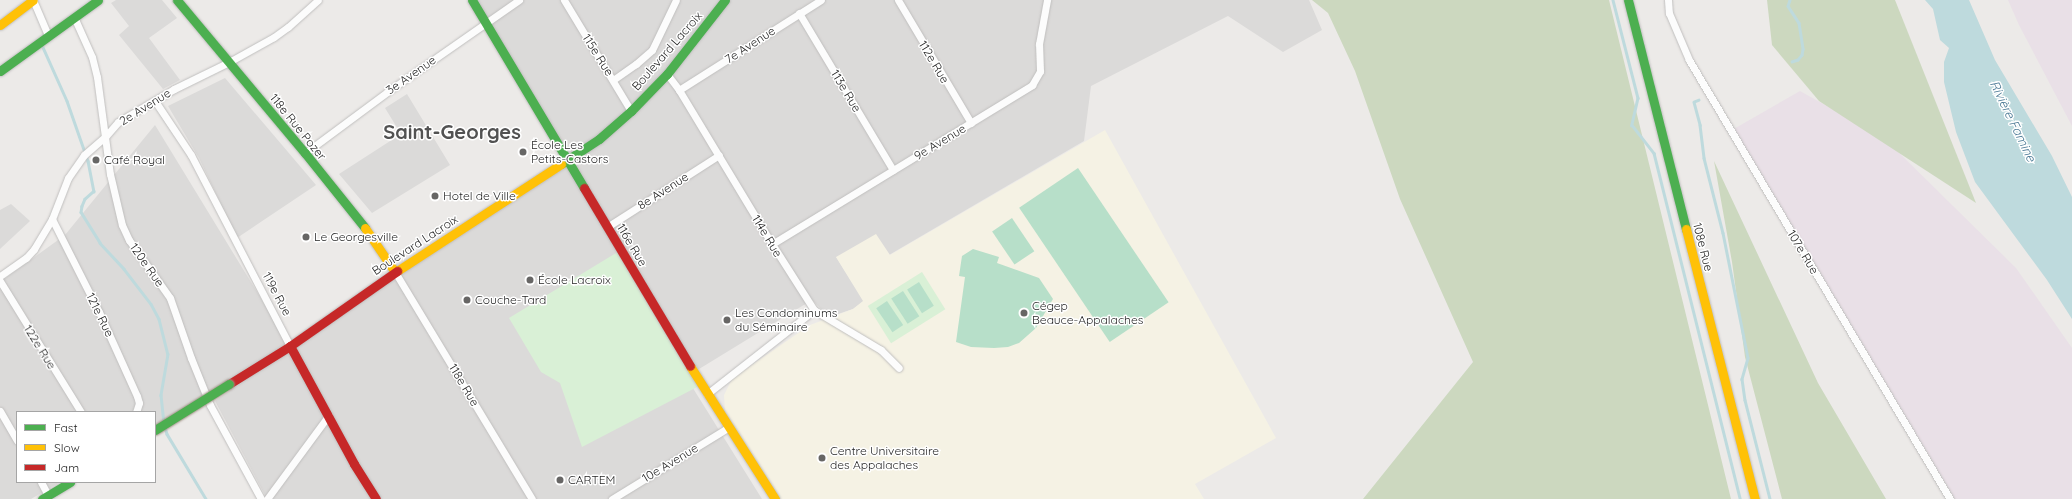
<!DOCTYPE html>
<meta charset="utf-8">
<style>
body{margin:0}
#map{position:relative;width:2072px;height:499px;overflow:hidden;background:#eceae8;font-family:Quicksand,sans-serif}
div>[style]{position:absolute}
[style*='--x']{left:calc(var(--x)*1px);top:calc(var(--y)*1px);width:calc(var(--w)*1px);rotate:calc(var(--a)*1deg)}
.built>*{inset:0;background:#dbdad9}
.industrial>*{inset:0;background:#e9e0e7}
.education>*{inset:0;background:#f5f2e4}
.forest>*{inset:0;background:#ccd8bf}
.park>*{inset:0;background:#d9f0d6;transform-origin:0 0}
.pitch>*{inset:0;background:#b7dfc9;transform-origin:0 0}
.water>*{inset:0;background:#bedadd}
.stream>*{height:2.5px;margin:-1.25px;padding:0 1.25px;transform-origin:1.25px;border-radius:1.25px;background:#bedadd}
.roads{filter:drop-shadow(0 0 1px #c0bfbe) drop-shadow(0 0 1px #c0bfbe)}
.street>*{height:7px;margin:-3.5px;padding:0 3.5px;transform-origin:3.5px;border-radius:3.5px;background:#fcfcfc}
.fast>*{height:9px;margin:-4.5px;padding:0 4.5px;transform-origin:4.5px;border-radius:4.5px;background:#4caf50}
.slow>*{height:9px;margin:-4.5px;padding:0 4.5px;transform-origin:4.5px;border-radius:4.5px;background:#ffc107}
.jam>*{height:9px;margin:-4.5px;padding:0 4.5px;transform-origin:4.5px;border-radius:4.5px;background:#c62828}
.bridges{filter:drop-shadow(0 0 1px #a09487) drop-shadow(0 0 1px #a09487)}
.fast-bridge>*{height:9px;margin:-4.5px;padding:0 4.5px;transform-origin:4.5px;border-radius:4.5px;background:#4caf50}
.dots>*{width:11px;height:11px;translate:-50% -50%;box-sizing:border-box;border:2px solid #fff;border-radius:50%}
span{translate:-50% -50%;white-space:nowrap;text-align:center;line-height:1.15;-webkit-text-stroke:3px #fff;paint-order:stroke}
.street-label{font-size:12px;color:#1f1f1f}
.poi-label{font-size:12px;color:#1f1f1f}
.left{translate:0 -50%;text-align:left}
.water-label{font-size:13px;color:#4d7b96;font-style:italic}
.town-label{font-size:20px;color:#525252;font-weight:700}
.legend{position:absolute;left:16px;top:411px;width:140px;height:72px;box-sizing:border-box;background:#fff;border:1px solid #a5a5a5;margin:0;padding:5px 7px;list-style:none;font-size:12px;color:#1f1f1f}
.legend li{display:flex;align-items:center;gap:8px;height:20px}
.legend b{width:20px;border:1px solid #a5a5a5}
</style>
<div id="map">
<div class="built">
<i style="clip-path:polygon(116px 0,162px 0,177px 18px,149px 38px,180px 80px,163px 89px,119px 35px,129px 26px,111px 3px)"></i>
<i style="clip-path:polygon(475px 0,1309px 0,1322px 30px,1283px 52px,1228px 16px,1091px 86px,1084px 141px,889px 255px,836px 257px,864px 301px,853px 309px,829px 317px,812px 300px,686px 377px,762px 499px,267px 499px,215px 401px,567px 159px)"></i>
<i style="clip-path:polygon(225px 78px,316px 185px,237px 238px,199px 158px,168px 106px)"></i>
<i style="clip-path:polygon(407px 94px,450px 165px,372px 213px,339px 174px,401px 134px,385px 108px)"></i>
<i style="clip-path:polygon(155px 125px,290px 346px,155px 426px,155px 412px,17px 412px,17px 482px,60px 482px,31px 499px,0 499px,0 282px,65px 235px)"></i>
<i style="clip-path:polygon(11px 204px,30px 221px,0 249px,0 210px)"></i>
</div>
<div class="industrial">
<i style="clip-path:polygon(2008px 0,2072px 0,2072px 126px,2019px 25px)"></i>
<i style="clip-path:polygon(1800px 91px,1884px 138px,2016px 268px,2072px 348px,2072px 499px,1955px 499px,1732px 130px)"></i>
</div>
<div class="education">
<i style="clip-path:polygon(1105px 130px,1276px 438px,1195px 484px,1204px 499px,779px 499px,725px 411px,724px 395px,731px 381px,737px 375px,810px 325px,853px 309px,863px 301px,836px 257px,876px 234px,890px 255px)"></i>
</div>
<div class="forest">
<i style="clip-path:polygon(1312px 0,1609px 0,1731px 499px,1363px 499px,1473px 362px,1400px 199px,1355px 71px,1328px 13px)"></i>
<i style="clip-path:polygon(1767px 0,1895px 0,1976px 203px,1819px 101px,1772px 45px)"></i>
<i style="clip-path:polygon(1714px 161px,1818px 383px,1886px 499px,1782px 499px,1745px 357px,1732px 262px)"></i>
</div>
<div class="park">
<i style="clip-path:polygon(621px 250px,701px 385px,582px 447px,560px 383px,541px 372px,509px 318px)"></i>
<i style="left:922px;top:272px;width:44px;height:64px;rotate:58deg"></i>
</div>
<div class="pitch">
<i style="left:1078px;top:168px;width:162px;height:71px;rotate:56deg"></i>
<i style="left:1012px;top:218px;width:40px;height:24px;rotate:56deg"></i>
<i style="clip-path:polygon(973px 249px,999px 257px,997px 263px,1039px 278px,1053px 299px,1036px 328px,1019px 343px,1008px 347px,994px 348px,971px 347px,956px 342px,965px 277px,959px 276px,962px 256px)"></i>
<i style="left:919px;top:282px;width:28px;height:14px;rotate:58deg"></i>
<i style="left:903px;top:291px;width:30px;height:14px;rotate:57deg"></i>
<i style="left:887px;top:301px;width:29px;height:13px;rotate:56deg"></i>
</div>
<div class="water">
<i style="clip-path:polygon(1925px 0,1969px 0,1995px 60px,2052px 156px,2072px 197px,2072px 319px,2047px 280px,1975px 182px,1956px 132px,1944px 82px,1944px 62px,1949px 48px,1940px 40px,1933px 9px)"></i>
</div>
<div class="stream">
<i style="--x:1613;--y:0;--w:101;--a:75.7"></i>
<i style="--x:1638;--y:98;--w:28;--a:103"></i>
<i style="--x:1632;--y:125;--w:36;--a:52"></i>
<i style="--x:1654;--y:153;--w:357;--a:76"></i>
<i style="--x:1790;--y:0;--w:6;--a:108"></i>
<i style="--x:1788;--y:6;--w:20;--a:57"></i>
<i style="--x:1799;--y:23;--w:26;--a:81"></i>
<i style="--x:1803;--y:49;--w:6;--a:99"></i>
<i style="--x:1802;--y:55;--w:6;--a:129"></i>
<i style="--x:1798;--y:60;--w:6;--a:162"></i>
<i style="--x:42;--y:45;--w:61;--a:65.9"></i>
<i style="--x:67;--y:101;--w:64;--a:70.7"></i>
<i style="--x:88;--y:161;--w:31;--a:79"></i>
<i style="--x:94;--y:191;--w:12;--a:138"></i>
<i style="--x:85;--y:199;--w:8;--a:113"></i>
<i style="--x:82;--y:206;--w:6;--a:99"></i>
<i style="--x:81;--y:212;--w:36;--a:58"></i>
<i style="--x:100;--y:243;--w:35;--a:47"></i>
<i style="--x:124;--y:269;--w:44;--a:52.4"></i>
<i style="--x:151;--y:304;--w:17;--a:62"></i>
<i style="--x:159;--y:319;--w:36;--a:76"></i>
<i style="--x:168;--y:354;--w:42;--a:99.7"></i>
<i style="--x:161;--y:395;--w:27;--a:84"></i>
<i style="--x:1699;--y:100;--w:5;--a:158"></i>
<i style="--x:1694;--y:102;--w:24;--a:75"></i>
<i style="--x:1700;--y:125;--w:33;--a:83"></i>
<i style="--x:1704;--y:158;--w:77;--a:75.8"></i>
<i style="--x:1723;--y:233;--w:127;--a:78.7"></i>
<i style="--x:1748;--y:358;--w:22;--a:106"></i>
<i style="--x:1742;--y:379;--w:21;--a:82"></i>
<i style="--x:1745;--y:400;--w:102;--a:75.8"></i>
<i style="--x:165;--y:427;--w:7;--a:74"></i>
<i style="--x:167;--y:434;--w:76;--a:59"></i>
</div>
<div class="roads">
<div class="street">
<i style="--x:33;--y:0;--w:38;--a:67"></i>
<i style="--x:564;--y:0;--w:130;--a:58.9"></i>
<i style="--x:898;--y:0;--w:143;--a:59.3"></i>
<i style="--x:1668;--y:0;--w:13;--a:86"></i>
<i style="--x:1669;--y:13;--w:51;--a:66.9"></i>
<i style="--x:1689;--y:60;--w:511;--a:59.27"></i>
<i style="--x:799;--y:13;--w:183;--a:59.1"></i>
<i style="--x:74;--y:17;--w:44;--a:65.8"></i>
<i style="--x:92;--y:57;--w:21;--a:76"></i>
<i style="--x:97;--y:77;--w:98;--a:82.4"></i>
<i style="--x:110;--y:174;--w:52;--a:76.8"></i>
<i style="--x:122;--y:225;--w:17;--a:65"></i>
<i style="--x:129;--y:240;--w:71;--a:54.7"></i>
<i style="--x:170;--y:298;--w:64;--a:70.7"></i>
<i style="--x:191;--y:358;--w:51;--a:68"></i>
<i style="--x:210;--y:405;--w:107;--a:61.5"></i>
<i style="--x:667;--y:74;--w:20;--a:53"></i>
<i style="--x:679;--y:90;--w:180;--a:58.9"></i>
<i style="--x:772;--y:244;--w:78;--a:57.5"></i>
<i style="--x:814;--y:310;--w:78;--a:30.8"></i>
<i style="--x:881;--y:350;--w:25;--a:45"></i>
<i style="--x:613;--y:80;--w:28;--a:-35"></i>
<i style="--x:636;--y:64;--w:21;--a:-41"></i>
<i style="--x:652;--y:50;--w:55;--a:-64.4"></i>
<i style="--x:679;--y:90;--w:168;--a:-32.4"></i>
<i style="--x:155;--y:101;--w:65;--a:56.3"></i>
<i style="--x:191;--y:155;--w:215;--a:62.6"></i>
<i style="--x:305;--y:153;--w:102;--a:-36.6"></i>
<i style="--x:387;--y:92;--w:161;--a:-34.9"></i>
<i style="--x:52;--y:219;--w:104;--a:63.2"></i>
<i style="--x:99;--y:312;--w:92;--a:65.7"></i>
<i style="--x:137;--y:396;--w:7;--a:74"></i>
<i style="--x:139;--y:403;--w:9;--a:108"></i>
<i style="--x:607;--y:227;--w:133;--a:-32.7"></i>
<i style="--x:772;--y:244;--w:305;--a:-31.4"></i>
<i style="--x:1032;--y:85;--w:16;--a:-60"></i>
<i style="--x:1040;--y:71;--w:27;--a:-92"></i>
<i style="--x:1039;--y:44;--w:45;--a:-79.7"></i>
<i style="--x:395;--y:272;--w:265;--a:58.9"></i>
<i style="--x:0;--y:276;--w:32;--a:-35"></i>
<i style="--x:26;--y:258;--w:12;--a:-48"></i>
<i style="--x:34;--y:249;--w:35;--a:-59"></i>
<i style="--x:52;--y:219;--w:44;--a:-68.7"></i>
<i style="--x:68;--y:178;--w:28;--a:-55"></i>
<i style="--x:84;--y:155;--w:28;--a:-41"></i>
<i style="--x:105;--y:137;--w:20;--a:-49"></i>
<i style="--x:118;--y:122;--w:65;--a:-30.5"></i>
<i style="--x:174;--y:89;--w:61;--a:-26.1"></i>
<i style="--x:229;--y:62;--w:51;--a:-29.1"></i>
<i style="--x:274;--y:37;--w:17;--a:-36"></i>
<i style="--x:288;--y:27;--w:40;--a:-42"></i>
<i style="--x:0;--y:281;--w:154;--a:58.3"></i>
<i style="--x:707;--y:394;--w:136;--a:-38.1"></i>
<i style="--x:0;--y:411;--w:34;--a:60"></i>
<i style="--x:41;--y:482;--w:15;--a:62"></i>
<i style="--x:267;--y:499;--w:104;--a:-53.6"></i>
<i style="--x:612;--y:499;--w:137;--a:-31.6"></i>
</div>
<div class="fast">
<i style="--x:177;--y:0;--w:199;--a:50.1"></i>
<i style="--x:305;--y:153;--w:96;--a:51.3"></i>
<i style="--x:472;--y:0;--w:219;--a:59.2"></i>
<i style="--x:1628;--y:0;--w:236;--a:75.8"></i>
<i style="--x:0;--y:71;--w:121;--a:-35.9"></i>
<i style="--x:561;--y:164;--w:45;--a:-33.3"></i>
<i style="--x:599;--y:139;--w:43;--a:-41.2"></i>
<i style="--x:631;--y:111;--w:52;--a:-45.8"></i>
<i style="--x:667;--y:74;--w:94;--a:-51.9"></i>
<i style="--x:42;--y:499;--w:33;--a:-31"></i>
</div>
<div class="slow">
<i style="--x:0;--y:25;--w:41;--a:-37.1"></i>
<i style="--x:365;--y:228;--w:53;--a:55.7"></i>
<i style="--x:1686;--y:229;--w:279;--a:75.7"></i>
<i style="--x:397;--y:271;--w:196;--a:-33.1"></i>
<i style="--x:690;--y:366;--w:158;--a:57.4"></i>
</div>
<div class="jam">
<i style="--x:584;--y:188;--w:207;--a:59.2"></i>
<i style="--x:290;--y:346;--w:134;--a:61.5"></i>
<i style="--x:354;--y:464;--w:41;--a:57.8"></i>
<i style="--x:229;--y:384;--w:72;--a:-31.9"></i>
<i style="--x:290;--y:346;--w:131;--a:-35"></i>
</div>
</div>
<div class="bridges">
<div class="fast-bridge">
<i style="--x:155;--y:430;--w:87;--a:-31.9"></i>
</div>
</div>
<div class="dots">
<i style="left:523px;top:152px;background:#676665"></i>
<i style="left:96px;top:160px;background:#676665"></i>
<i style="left:435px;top:196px;background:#676665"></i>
<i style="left:306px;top:237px;background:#676665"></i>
<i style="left:530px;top:280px;background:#676665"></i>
<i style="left:467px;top:300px;background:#676665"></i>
<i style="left:1024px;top:313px;background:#676665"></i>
<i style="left:727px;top:320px;background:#676665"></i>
<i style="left:822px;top:458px;background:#676665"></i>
<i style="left:560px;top:480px;background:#676665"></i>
</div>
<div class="street-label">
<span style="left:750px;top:45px;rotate:-33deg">7e Avenue</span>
<span style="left:667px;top:51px;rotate:-49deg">Boulevard Lacroix</span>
<span style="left:598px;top:55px;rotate:58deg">115e Rue</span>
<span style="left:934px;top:62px;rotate:59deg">112e Rue</span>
<span style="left:411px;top:75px;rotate:-35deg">3e Avenue</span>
<span style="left:846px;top:91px;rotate:59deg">113e Rue</span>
<span style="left:145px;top:107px;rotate:-32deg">2e Avenue</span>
<span style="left:298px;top:127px;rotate:51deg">118e Rue Pozer</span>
<span style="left:940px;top:142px;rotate:-31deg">9e Avenue</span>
<span style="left:663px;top:191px;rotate:-33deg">8e Avenue</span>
<span style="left:767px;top:236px;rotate:59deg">114e Rue</span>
<span style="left:415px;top:245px;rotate:-33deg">Boulevard Lacroix</span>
<span style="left:632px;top:245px;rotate:59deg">116e Rue</span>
<span style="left:1703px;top:247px;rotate:76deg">108e Rue</span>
<span style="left:1803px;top:252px;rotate:59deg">107e Rue</span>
<span style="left:147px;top:265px;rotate:55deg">120e Rue</span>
<span style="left:277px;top:294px;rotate:62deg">119e Rue</span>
<span style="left:100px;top:315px;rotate:64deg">121e Rue</span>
<span style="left:40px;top:347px;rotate:58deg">122e Rue</span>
<span style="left:464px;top:385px;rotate:59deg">118e Rue</span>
<span style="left:670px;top:463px;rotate:-31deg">10e Avenue</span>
</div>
<div class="poi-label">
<span class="left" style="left:531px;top:152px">École Les<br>Petits-Castors</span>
<span class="left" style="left:104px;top:160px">Café Royal</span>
<span class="left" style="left:443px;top:196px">Hotel de Ville</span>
<span class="left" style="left:314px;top:237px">Le Georgesville</span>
<span class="left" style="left:538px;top:280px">École Lacroix</span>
<span class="left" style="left:475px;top:300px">Couche-Tard</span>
<span class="left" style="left:1032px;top:313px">Cégep<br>Beauce-Appalaches</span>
<span class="left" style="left:735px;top:320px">Les Condominums<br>du Séminaire</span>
<span class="left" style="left:830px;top:458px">Centre Universitaire<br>des Appalaches</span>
<span class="left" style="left:568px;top:480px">CARTEM</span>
</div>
<div class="water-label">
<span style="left:2013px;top:121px;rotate:64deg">Rivière Famine</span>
</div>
<div class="town-label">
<span style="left:452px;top:131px">Saint-Georges</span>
</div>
<ul class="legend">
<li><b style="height:5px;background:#4caf50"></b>Fast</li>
<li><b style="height:5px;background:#ffc107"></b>Slow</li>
<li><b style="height:5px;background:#c62828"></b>Jam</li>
</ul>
</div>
